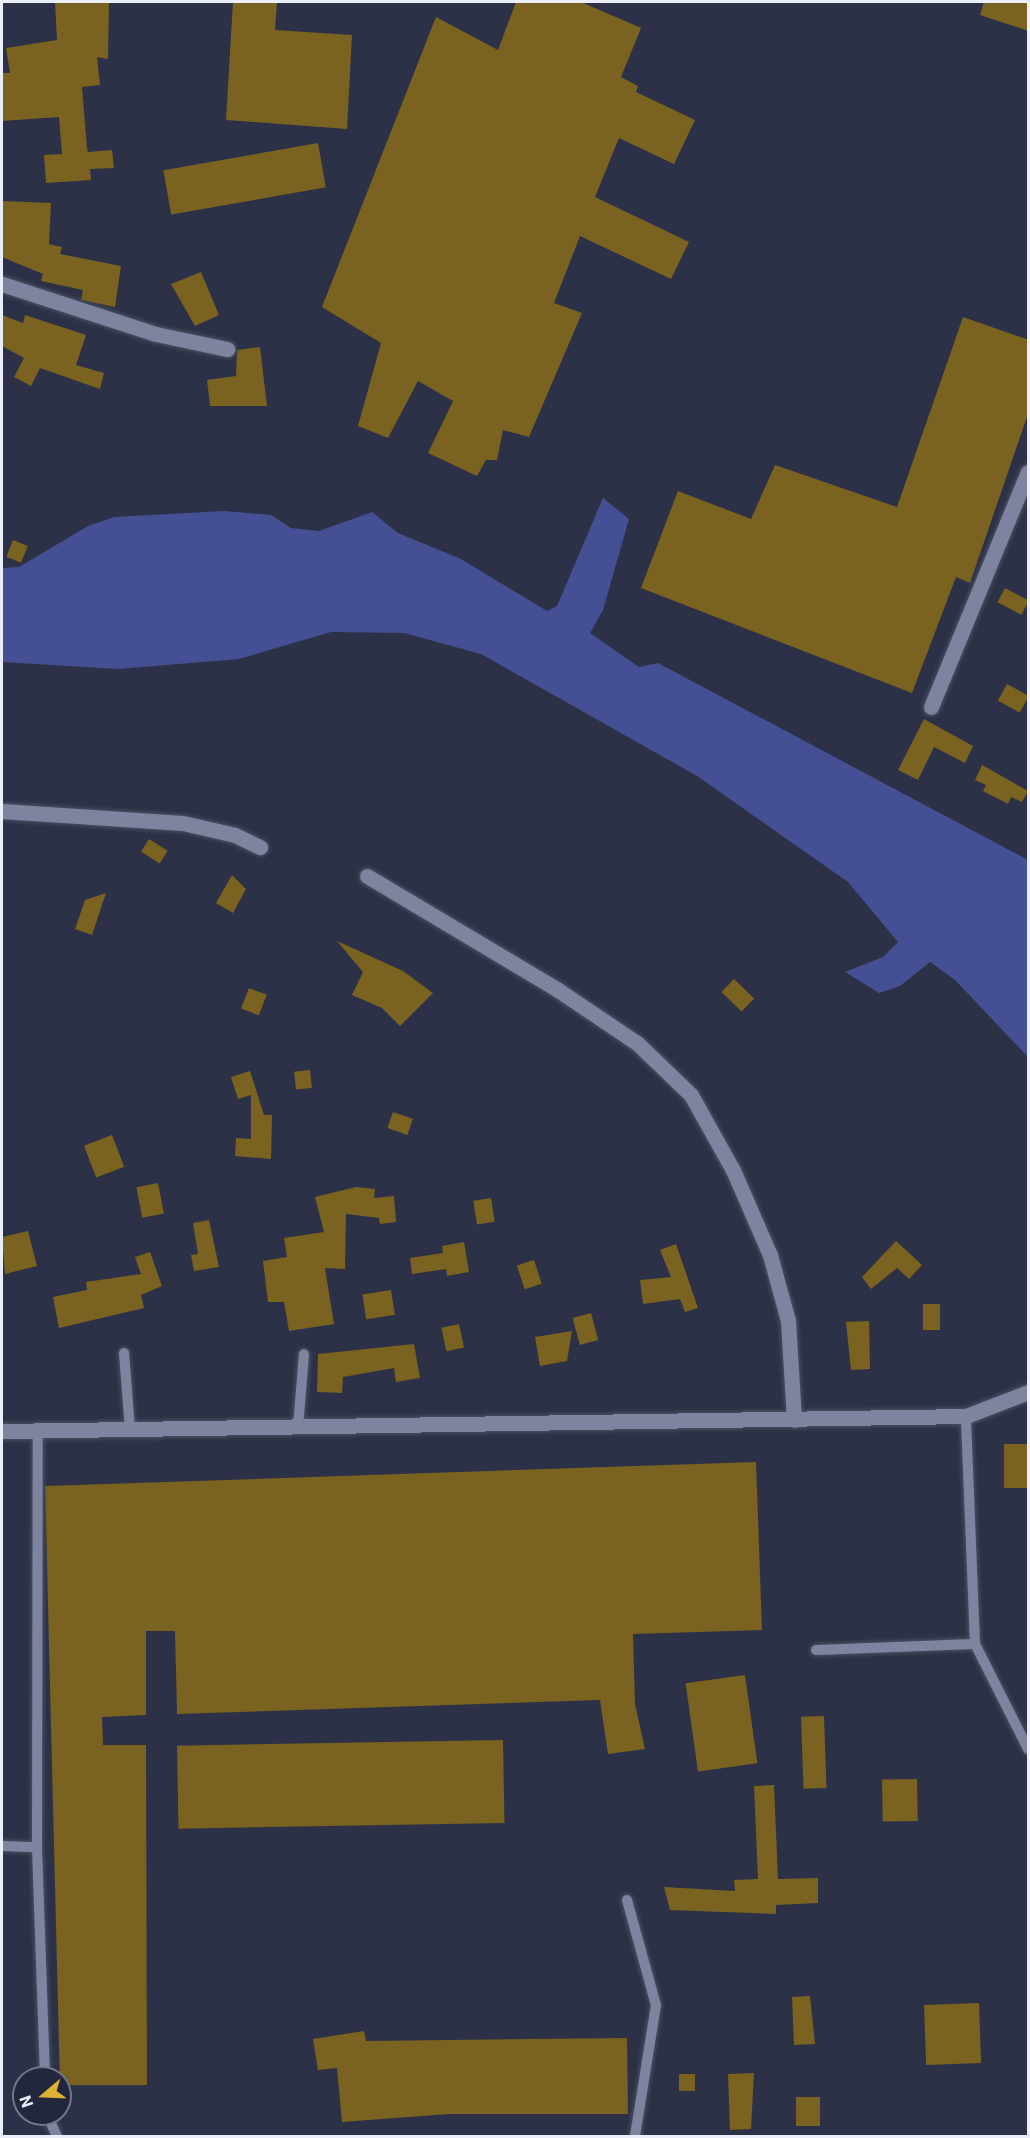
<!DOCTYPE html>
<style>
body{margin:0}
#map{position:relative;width:1030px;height:2138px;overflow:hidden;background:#2c3147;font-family:Roboto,sans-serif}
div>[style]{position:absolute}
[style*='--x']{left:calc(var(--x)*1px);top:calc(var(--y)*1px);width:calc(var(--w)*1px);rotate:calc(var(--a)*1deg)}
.water>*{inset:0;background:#454f93}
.building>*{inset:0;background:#7a6220;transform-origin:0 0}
.roads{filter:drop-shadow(0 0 2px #4c5063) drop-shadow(0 0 2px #4c5063)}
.lane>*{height:10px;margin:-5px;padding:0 5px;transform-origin:5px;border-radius:5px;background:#7e849f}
.street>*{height:15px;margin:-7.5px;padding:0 7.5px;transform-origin:7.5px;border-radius:7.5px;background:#7e849f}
span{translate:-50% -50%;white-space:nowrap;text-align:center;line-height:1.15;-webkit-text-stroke:4.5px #23273d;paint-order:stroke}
.frame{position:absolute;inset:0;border:3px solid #eaeefd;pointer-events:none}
.north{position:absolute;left:12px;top:2066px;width:60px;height:60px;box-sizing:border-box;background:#23273d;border:2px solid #73778a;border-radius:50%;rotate:251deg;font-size:16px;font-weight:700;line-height:24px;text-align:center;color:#eaeefd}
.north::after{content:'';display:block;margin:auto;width:21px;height:27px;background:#ddb133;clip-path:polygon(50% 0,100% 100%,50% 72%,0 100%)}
</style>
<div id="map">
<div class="water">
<i style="clip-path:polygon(603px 498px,629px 519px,603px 610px,590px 633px,639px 667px,658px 663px,1028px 860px,1028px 1057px,955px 980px,930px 962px,900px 986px,879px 993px,845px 972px,883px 957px,898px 942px,848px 882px,697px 776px,481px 654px,404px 633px,331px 632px,239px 659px,118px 669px,2px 662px,2px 568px,19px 567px,88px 526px,114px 517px,224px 511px,271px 515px,291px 528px,319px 531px,372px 512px,398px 533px,461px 559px,547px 611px,557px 606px)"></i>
</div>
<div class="building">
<i style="clip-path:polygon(55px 2px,109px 2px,108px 59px,97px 57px,100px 85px,82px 87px,87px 148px,88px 152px,112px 150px,114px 168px,90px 169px,91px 180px,46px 183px,44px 155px,62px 154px,59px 117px,2px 121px,2px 73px,10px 73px,6px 48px,57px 40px)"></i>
<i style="clip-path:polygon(233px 2px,277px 2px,275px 30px,352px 35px,347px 129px,226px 120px)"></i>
<i style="clip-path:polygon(516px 2px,581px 2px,641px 28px,621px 77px,638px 86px,636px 92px,695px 120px,674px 164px,619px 138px,595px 197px,689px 242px,671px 279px,580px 236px,554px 303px,582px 313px,529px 437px,503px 430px,497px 460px,486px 460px,477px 476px,428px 453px,453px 401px,418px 381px,388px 438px,358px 426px,381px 343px,322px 307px,436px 17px,498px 50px)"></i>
<i style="clip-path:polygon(984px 2px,1029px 2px,1029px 31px,980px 15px)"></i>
<i style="left:318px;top:143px;width:45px;height:157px;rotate:80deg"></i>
<i style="clip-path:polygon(3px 201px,51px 203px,49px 244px,62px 247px,60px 254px,121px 266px,115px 307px,81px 300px,83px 290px,41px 281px,43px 274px,2px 257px)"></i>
<i style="clip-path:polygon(201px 272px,219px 315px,195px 326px,171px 284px)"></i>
<i style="clip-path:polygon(2px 315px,23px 323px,25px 315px,86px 335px,76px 365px,104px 373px,100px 389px,40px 368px,31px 386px,14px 377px,24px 358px,2px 346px)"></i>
<i style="clip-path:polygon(963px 317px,1029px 340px,1029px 411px,970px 583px,956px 577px,912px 693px,641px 588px,678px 491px,751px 519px,775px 465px,897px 507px)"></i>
<i style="clip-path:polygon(260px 347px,267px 406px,210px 406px,207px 380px,236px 376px,237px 350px)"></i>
<i style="left:13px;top:540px;width:16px;height:18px;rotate:22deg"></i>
<i style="left:1005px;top:588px;width:27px;height:16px;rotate:28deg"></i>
<i style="left:1007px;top:684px;width:25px;height:19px;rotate:29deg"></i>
<i style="clip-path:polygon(924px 719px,973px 746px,965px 763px,934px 747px,918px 780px,898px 770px)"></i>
<i style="clip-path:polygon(982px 765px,1028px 791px,1022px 802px,1011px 797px,1008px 804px,983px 791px,986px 785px,975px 780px)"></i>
<i style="left:149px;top:839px;width:22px;height:15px;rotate:32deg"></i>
<i style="clip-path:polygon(232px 875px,246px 889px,233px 913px,216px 903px)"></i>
<i style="clip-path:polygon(106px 893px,92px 935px,75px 929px,85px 900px)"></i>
<i style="clip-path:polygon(337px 941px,403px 971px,433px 993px,400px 1026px,382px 1008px,352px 995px,363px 972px)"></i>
<i style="left:734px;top:979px;width:28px;height:18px;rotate:44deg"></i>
<i style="left:249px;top:988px;width:19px;height:22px;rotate:21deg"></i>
<i style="left:310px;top:1070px;width:18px;height:16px;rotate:84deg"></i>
<i style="clip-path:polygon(250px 1071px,264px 1115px,272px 1115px,271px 1159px,235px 1156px,236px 1138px,251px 1139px,251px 1095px,238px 1099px,231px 1077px)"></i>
<i style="left:393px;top:1112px;width:21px;height:17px;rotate:19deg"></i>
<i style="left:112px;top:1135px;width:34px;height:30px;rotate:69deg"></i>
<i style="left:158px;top:1183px;width:31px;height:22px;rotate:79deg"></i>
<i style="clip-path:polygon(356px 1187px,375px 1189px,374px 1198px,394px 1196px,396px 1222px,380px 1224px,379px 1218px,346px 1214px,345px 1269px,325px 1268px,334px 1324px,289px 1331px,284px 1302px,268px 1302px,263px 1261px,287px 1257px,284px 1238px,324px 1232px,315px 1197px)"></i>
<i style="left:491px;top:1198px;width:24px;height:18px;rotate:81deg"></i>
<i style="clip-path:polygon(209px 1220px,219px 1267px,194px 1271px,191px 1255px,198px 1254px,193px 1223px)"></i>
<i style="clip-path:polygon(28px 1231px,37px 1266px,5px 1274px,2px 1237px)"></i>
<i style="clip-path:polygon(896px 1241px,922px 1265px,909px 1279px,897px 1268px,871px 1289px,862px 1277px)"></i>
<i style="clip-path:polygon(464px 1242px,469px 1272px,447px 1276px,446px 1269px,412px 1274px,410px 1258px,443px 1253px,442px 1246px)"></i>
<i style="clip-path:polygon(676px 1244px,698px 1308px,685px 1312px,680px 1299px,643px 1304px,640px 1280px,671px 1277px,660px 1250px)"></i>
<i style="clip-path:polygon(150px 1252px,162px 1286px,141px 1295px,144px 1308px,59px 1328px,53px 1297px,87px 1290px,86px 1282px,141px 1274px,135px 1257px)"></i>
<i style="left:534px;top:1260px;width:25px;height:18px;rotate:72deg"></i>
<i style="left:391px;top:1290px;width:25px;height:29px;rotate:81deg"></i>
<i style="left:923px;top:1304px;width:17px;height:26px"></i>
<i style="left:591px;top:1313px;width:28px;height:19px;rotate:75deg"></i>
<i style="clip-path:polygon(869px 1321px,870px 1369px,851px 1370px,846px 1322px)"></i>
<i style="left:459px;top:1324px;width:24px;height:18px;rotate:78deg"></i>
<i style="clip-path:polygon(572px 1331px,567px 1361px,540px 1366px,535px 1337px)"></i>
<i style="clip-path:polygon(414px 1344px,420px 1378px,396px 1382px,394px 1368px,343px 1377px,342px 1393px,317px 1392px,318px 1354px)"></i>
<i style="left:1004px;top:1444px;width:25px;height:44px"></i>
<i style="clip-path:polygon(756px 1462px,762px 1630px,633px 1634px,635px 1704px,645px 1749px,608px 1754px,600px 1700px,177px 1714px,175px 1631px,146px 1631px,146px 1715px,102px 1717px,103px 1745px,146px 1745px,147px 2085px,60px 2085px,45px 1486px)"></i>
<i style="left:745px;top:1675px;width:89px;height:60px;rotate:82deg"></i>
<i style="left:824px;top:1716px;width:72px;height:23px;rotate:88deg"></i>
<i style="left:503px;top:1740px;width:83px;height:326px;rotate:89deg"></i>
<i style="left:917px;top:1779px;width:42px;height:35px;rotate:89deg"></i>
<i style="clip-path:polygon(774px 1785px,778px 1879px,818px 1878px,818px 1903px,776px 1905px,776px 1914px,670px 1910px,664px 1887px,735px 1891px,734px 1880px,758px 1879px,754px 1786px)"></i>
<i style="clip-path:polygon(810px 1996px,815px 2044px,794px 2045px,792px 1997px)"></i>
<i style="left:979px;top:2003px;width:60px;height:55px;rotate:88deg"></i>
<i style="clip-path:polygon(364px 2031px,366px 2041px,627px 2038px,628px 2114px,449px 2114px,342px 2122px,337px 2068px,318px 2070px,313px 2039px)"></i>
<i style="clip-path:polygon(754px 2073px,751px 2129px,730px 2130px,728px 2074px)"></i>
<i style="left:679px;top:2074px;width:16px;height:17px"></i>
<i style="left:796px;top:2097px;width:24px;height:29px"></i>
</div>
<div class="roads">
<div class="lane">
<i style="--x:124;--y:1353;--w:76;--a:85.5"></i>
<i style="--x:298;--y:1427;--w:73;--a:-85.3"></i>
<i style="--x:975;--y:1644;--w:118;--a:63.2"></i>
<i style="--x:816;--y:1650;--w:159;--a:-2.2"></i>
<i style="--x:975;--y:1644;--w:228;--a:-92.3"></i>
<i style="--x:2;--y:1846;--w:35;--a:2"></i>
<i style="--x:37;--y:1847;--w:416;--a:-89.9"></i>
<i style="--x:37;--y:1847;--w:231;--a:88"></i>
<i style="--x:627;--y:1900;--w:109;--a:74.6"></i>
<i style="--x:656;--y:2005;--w:133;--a:99.1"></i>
<i style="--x:47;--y:2114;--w:24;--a:66"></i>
</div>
<div class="street">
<i style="--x:2;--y:284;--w:162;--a:18"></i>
<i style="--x:156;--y:334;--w:73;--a:11.9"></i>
<i style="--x:931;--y:707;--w:254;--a:-67.6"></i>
<i style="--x:2;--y:811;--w:181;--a:3.8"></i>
<i style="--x:183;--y:823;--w:53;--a:13"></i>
<i style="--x:235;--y:835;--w:28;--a:26"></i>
<i style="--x:367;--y:876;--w:222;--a:30.8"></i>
<i style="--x:558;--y:990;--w:95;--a:33.9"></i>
<i style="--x:637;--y:1043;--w:75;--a:43.9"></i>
<i style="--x:691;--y:1095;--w:86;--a:60.8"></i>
<i style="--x:733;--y:1170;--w:93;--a:66.5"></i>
<i style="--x:770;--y:1255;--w:68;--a:74.7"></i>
<i style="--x:788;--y:1321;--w:99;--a:86.5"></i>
<i style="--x:2;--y:1431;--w:964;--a:-0.89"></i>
<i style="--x:966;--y:1416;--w:66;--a:-21.2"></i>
</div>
</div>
<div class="frame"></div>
<div class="north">N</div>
</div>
